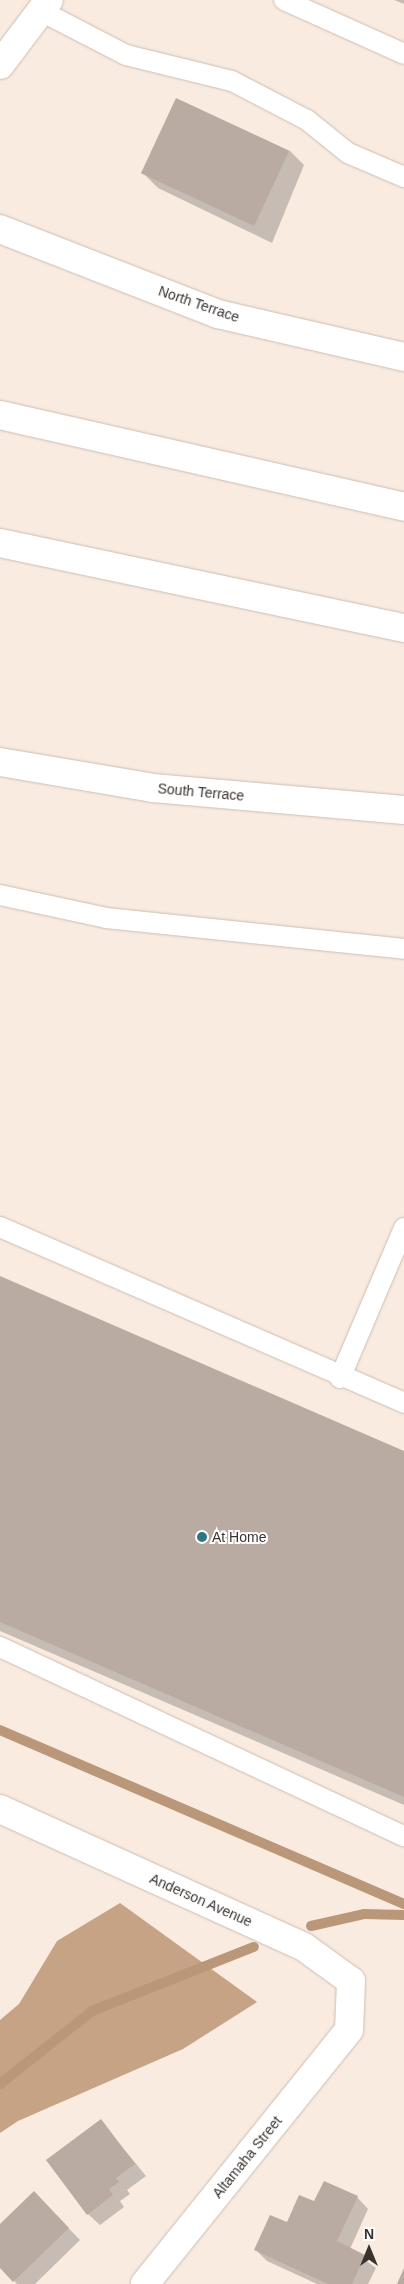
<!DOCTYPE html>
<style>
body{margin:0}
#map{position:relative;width:404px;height:2284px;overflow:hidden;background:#f9ebe0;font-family:Arial,sans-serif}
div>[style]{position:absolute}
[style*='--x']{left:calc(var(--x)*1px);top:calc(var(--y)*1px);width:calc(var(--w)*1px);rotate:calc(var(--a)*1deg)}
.forest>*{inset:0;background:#c6a385}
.shadow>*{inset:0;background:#0003}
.stream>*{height:10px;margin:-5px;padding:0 5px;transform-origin:5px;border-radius:5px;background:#bb977a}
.building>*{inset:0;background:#b9aba1;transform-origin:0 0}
.roads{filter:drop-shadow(0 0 1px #cbbdb2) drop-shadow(0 0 1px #cbbdb2)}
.lane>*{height:20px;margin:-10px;padding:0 10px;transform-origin:10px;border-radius:10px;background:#fff}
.street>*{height:28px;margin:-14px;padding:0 14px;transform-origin:14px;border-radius:14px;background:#fff}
.secondary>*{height:28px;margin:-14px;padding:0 14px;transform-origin:14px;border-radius:14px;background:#fff}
.highway>*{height:28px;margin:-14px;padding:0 14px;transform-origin:14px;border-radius:14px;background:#fff}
.dots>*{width:14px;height:14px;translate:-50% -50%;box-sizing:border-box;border:2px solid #fff;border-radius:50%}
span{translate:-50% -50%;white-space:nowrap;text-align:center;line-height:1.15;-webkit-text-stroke:4px #fff;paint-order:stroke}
.street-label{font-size:14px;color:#39332f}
.poi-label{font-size:14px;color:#39332f}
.left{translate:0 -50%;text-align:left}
.north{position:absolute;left:344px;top:2224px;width:50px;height:50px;-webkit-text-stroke:4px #fff;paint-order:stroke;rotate:0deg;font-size:14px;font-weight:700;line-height:20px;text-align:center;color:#39332f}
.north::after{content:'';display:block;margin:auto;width:18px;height:22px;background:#39332f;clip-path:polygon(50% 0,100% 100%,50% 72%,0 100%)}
</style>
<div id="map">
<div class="forest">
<i style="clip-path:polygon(120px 1903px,257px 2002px,183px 2049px,18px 2121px,0 2133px,0 2020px,19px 2004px,57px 1941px)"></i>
</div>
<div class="shadow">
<i style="clip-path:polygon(394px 0,404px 0,404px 4px)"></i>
<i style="clip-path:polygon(290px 151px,304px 165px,272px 243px,158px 188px,143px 173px)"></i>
<i style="clip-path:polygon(0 1278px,404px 1452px,404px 1805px,0 1631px)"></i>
<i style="clip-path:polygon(101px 2121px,146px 2176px,127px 2190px,130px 2194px,120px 2201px,124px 2207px,100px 2225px,88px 2214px)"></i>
<i style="clip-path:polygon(357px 2197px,368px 2209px,350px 2249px,376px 2268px,368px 2284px,317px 2284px,267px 2261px,255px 2249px,315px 2203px)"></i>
<i style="clip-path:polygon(46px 2205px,80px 2240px,35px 2284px,17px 2284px,0 2266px,0 2226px)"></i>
</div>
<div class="stream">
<i style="--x:0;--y:1730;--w:440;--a:23.3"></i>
<i style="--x:311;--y:1926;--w:54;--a:-12.8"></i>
<i style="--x:364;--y:1914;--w:40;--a:1.4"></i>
<i style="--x:0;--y:2084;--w:117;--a:-38.4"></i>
<i style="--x:92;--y:2011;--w:174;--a:-21.6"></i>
</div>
<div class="building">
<i style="left:176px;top:98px;width:125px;height:83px;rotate:25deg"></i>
<i style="clip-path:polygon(0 1276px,404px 1451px,404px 1797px,0 1622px)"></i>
<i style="clip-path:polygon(101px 2119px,135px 2164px,116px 2178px,119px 2182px,109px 2189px,113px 2195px,87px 2215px,46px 2160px)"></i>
<i style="clip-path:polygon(324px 2181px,358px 2196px,337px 2241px,365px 2255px,352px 2284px,328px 2284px,254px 2250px,270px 2215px,287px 2222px,299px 2195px,314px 2201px)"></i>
<i style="clip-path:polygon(34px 2191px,69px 2228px,13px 2282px,0 2268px,0 2224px)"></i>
<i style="clip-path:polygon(404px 2268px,404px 2284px,397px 2284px)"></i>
</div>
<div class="roads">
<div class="lane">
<i style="--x:284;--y:0;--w:132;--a:24.2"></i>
<i style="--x:41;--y:11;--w:96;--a:27.4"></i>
<i style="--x:126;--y:55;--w:109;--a:13.8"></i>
<i style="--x:232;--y:81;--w:85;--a:27.5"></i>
<i style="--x:307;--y:120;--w:53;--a:38.8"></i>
<i style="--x:348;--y:153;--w:61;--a:23.2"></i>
<i style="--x:0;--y:895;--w:108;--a:12.2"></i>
<i style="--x:106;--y:918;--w:300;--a:5.9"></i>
<i style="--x:0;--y:1227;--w:441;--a:23.5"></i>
<i style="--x:340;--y:1378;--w:163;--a:-66.9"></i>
<i style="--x:0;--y:1647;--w:446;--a:25.1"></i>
</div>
<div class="street">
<i style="--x:0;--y:1809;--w:334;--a:24.4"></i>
<i style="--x:304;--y:1947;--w:58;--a:35.9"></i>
<i style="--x:351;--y:1981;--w:49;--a:92.3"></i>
<i style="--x:349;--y:2030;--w:326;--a:128.8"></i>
</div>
<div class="secondary">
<i style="--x:0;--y:65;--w:81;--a:-53"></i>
<i style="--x:0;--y:229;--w:234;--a:21.3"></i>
<i style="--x:218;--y:314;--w:191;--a:13"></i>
<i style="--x:0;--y:762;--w:155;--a:9.6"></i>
<i style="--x:153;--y:788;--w:252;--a:5"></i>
</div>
<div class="highway">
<i style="--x:0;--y:415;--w:414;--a:12.8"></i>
<i style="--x:0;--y:543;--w:413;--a:11.9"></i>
</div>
</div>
<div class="dots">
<i style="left:202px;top:1537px;background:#2f7582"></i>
</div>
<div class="street-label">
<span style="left:199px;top:304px;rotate:19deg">North Terrace</span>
<span style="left:201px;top:792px;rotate:5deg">South Terrace</span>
<span style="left:201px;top:1900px;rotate:24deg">Anderson Avenue</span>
<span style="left:247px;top:2157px;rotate:-51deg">Altamaha Street</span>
</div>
<div class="poi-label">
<span class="left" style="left:212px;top:1537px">At Home</span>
</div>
<div class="north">N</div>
</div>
